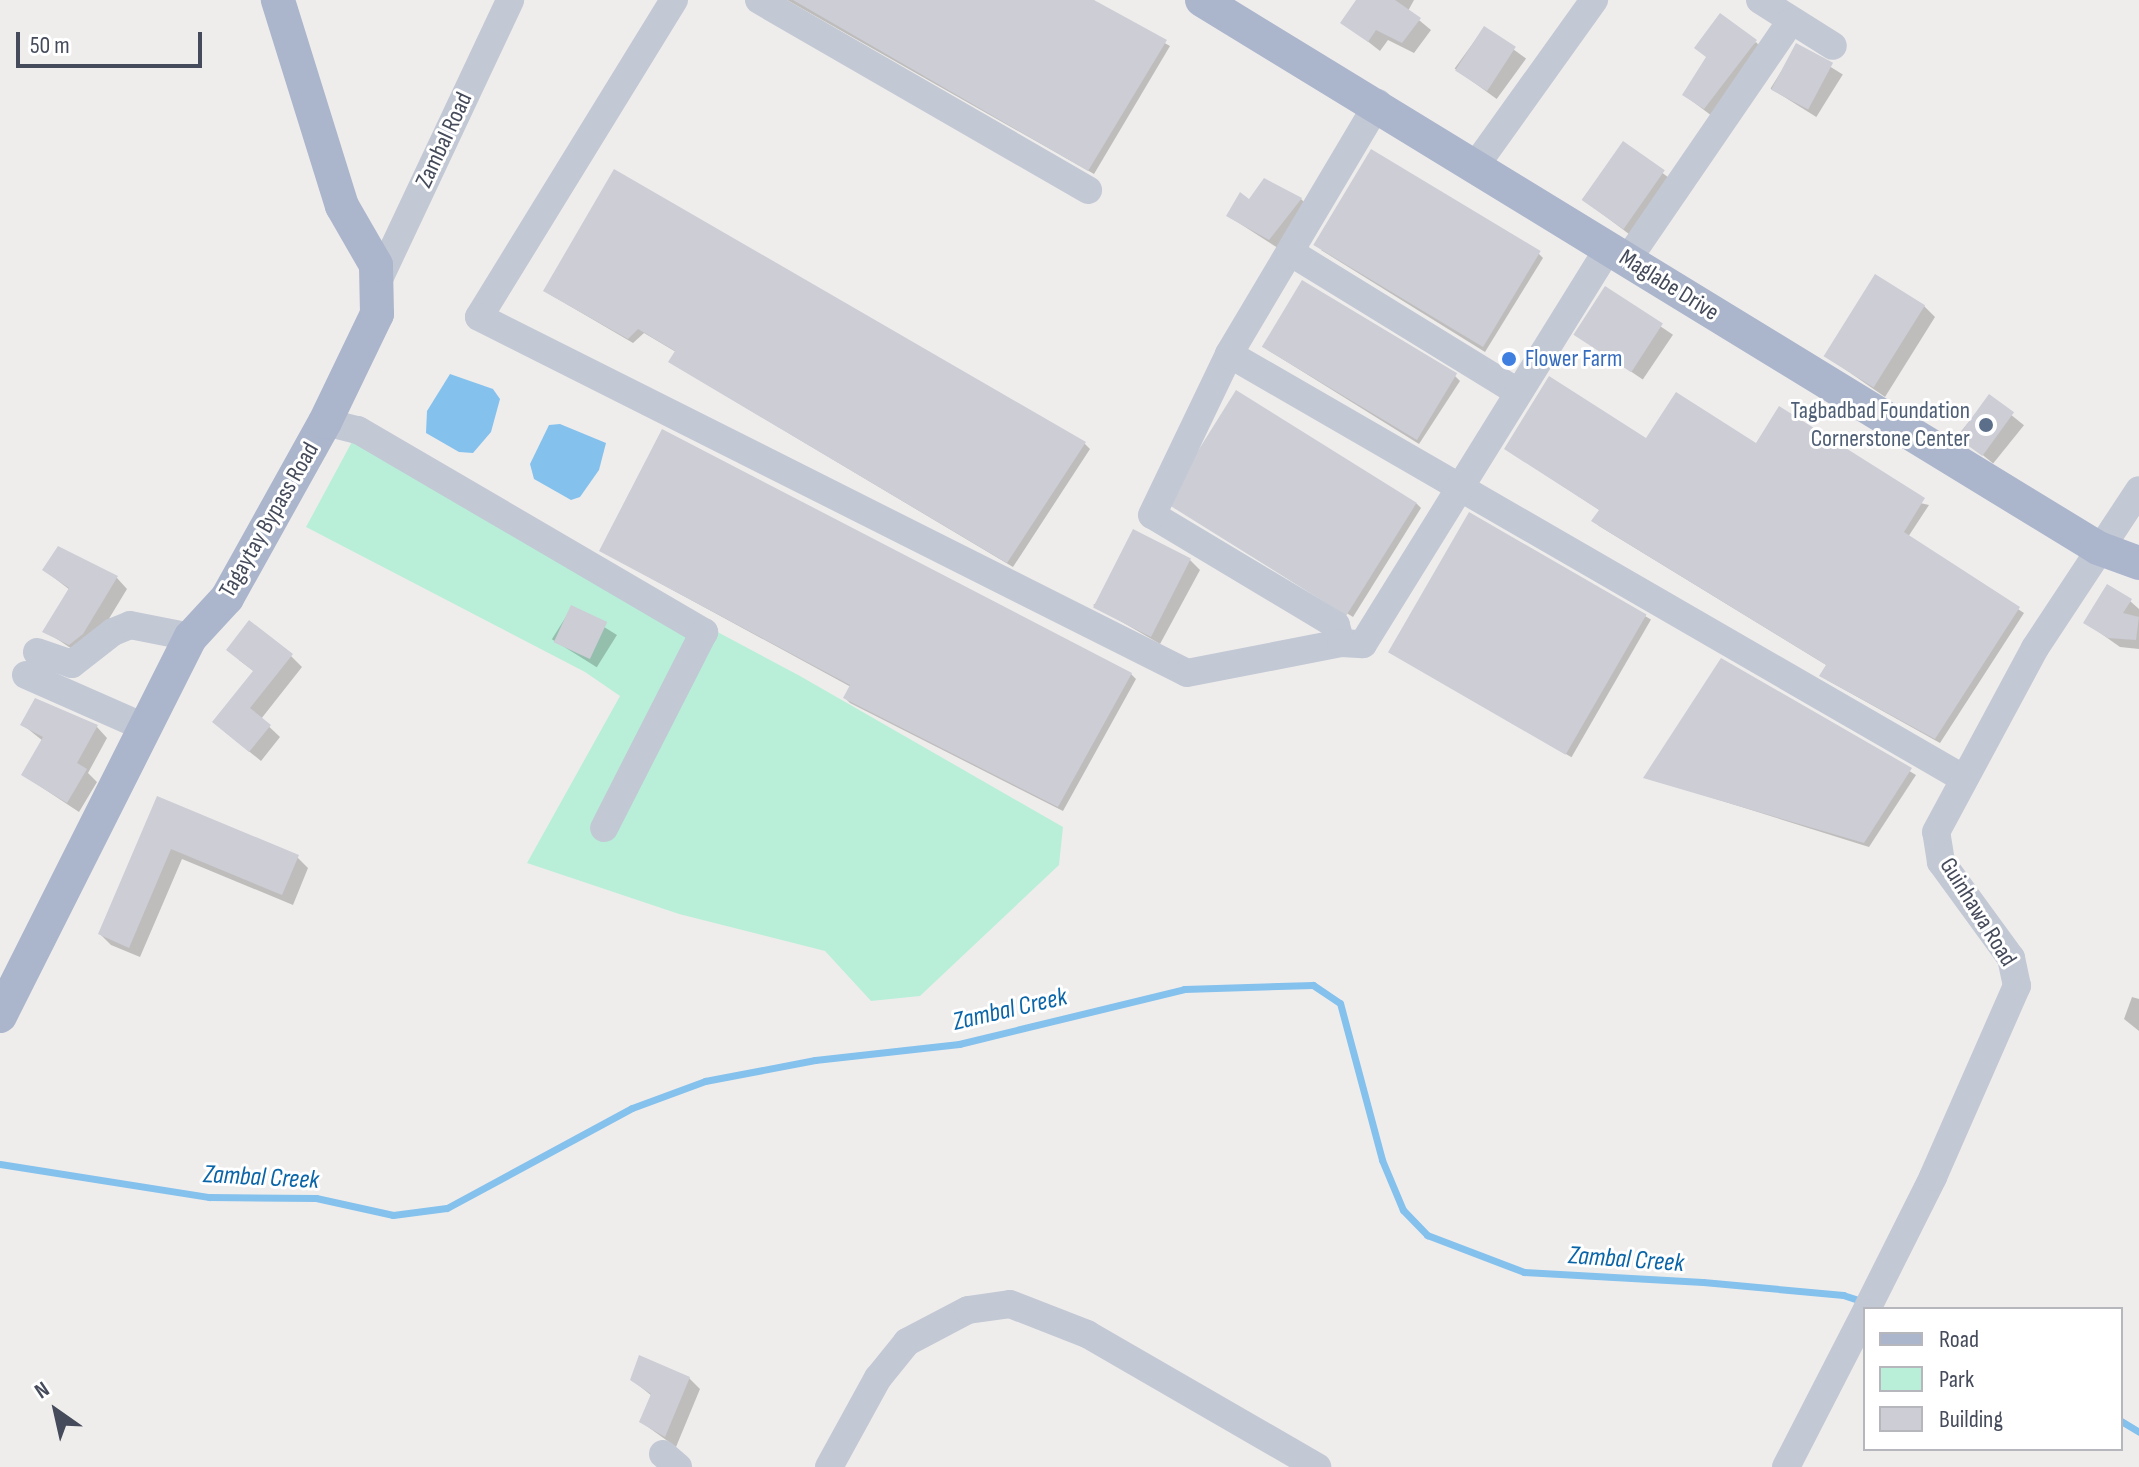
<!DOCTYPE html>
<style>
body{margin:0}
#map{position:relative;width:2139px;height:1467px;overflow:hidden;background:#efedec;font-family:"Sofia Sans Condensed",sans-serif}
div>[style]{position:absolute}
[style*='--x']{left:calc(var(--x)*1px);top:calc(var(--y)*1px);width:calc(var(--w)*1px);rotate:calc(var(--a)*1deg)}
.green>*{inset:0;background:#b9efd9}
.water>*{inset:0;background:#85c1ed}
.shadow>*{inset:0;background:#0003;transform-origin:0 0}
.stream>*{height:7px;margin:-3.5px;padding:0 3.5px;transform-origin:3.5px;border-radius:3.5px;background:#85c1ed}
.building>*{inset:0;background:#cccdd5;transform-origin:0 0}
.minor>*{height:28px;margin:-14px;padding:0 14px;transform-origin:14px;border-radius:14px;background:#c2c8d4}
.major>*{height:34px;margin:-17px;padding:0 17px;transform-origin:17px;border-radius:17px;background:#abb5cc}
.dots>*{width:22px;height:22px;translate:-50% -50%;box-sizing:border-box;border:4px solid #fff;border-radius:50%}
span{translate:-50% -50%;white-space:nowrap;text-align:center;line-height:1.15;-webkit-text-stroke:6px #fff;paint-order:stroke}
.street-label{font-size:24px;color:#454b5a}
.shop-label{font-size:24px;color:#366cbe}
.left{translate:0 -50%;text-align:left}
.service-label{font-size:24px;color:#4e5e75}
.right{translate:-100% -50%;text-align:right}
.water-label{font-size:26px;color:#0a65a8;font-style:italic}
.legend{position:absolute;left:1863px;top:1307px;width:260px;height:144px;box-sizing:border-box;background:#fff;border:2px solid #b5b7bd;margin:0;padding:10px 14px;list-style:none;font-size:24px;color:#454b5a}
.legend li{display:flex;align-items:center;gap:16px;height:40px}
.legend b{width:40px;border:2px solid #b5b7bd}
.north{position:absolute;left:16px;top:1371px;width:80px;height:80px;-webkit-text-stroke:6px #fff;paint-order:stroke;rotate:326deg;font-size:22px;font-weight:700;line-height:32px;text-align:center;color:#454b5a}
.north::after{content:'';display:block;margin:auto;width:28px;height:36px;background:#454b5a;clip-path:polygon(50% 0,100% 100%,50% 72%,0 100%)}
.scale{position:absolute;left:16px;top:32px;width:186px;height:36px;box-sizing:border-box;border:4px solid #454b5a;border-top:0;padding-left:10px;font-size:24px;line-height:28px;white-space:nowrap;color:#454b5a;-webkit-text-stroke:6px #fff;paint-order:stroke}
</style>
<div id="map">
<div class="green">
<i style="clip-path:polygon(354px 438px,800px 676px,1063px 827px,1059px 865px,920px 996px,871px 1001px,825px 951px,679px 914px,527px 863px,620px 696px,585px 672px,306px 527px)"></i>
</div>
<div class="water">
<i style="clip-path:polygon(450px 374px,493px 389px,500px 399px,491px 432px,473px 453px,459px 452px,426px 433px,427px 411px)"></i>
<i style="clip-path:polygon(560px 424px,606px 443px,599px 470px,580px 497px,571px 500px,534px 479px,530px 464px,549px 425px)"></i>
</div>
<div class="shadow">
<i style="clip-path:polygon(787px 0,1088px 0,1170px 46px,1094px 174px)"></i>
<i style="clip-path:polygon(1358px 0,1414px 0,1408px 11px,1431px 30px,1414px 53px,1388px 40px,1380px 51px,1343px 22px)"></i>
<i style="left:1484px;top:28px;width:52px;height:50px;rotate:36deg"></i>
<i style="clip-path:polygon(1756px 42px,1766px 53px,1716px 119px,1684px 95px)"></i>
<i style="left:1797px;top:46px;width:54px;height:50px;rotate:32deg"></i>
<i style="left:1624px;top:144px;width:64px;height:69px;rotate:37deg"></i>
<i style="clip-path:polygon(615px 172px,1085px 444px,1090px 449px,1013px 567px,676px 366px,676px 352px,644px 333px,633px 343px,551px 295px)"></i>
<i style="clip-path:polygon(1301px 199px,1312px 210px,1281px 250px,1228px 216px,1250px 201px)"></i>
<i style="clip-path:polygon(1321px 250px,1538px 253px,1543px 258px,1485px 352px)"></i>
<i style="left:1605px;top:289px;width:82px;height:54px;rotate:34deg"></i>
<i style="clip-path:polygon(1924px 306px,1935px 317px,1885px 397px,1826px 356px)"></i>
<i style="clip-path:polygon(1268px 350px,1455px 376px,1460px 381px,1419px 444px)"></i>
<i style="left:1989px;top:397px;width:45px;height:49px;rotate:39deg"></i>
<i style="clip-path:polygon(1646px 441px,1929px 505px,1908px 537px,2024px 613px,1940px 743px,1827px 680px,1828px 666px,1599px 526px,1594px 521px,1601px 511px,1506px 449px)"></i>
<i style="clip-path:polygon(1416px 503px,1421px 508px,1353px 617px,1176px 508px)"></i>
<i style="left:1470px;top:515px;width:209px;height:159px;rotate:30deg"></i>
<i style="clip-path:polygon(601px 551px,1131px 674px,1136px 679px,1063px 811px,850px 703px,845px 698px,851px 687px)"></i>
<i style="clip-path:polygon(1189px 559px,1200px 570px,1160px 644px,1093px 605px)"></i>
<i style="clip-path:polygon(44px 570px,117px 578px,127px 589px,93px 645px,81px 655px,45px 631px,70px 590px)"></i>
<i style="clip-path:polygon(2130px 601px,2139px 609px,2139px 649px,2120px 647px,2086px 623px)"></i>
<i style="left:572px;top:607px;width:53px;height:38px;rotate:32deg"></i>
<i style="clip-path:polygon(291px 656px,302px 667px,261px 719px,280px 737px,261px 761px,225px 732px,255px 672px,239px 660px)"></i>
<i style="clip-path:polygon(1721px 660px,1916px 775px,1869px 847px,1646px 777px)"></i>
<i style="clip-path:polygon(23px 725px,97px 727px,107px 738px,88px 773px,97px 782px,79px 812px,23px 775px,43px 741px)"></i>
<i style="clip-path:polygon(158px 798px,297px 857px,308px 868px,293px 905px,182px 859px,140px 957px,111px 945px,100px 934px)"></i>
<i style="clip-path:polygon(2132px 997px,2139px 999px,2139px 1031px,2124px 1019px)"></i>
<i style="clip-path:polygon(689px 1378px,700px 1389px,676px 1447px,641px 1422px,652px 1396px,632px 1380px)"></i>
</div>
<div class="stream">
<i style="--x:0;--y:1164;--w:212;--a:9"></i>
<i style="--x:209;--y:1197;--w:107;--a:0.5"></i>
<i style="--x:316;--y:1198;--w:79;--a:12.4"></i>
<i style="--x:393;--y:1215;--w:54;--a:-7.4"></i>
<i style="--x:447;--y:1208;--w:210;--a:-28.4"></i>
<i style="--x:632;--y:1108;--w:78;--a:-20.3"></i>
<i style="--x:705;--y:1081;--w:112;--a:-10.8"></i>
<i style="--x:815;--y:1060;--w:145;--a:-6.3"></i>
<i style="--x:959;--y:1044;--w:232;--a:-13.7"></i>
<i style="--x:1184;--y:989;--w:129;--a:-1.8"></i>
<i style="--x:1313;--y:985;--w:32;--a:34"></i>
<i style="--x:1340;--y:1003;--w:163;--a:75"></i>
<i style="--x:1382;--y:1160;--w:54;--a:67.2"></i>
<i style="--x:1403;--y:1210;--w:35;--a:46"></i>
<i style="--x:1427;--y:1235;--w:104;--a:20.9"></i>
<i style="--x:1524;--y:1272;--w:179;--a:3.2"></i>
<i style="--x:1703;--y:1282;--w:141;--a:5.3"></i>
<i style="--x:1843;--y:1295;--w:22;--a:18"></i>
<i style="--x:2121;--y:1421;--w:21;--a:31"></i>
</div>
<div class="building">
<i style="clip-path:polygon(793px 0,1094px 0,1167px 40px,1088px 171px)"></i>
<i style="clip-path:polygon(1356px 0,1395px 0,1421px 18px,1402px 43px,1376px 30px,1368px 42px,1340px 23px)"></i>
<i style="clip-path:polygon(1720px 13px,1757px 40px,1704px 109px,1682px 95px,1706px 57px,1694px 48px)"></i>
<i style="left:1484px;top:26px;width:38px;height:53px;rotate:33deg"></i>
<i style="left:1796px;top:43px;width:42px;height:53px;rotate:28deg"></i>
<i style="left:1623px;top:141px;width:51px;height:72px;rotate:35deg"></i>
<i style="left:1371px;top:149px;width:198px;height:112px;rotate:31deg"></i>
<i style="clip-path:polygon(614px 169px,1086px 442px,1007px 563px,668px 362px,675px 351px,638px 329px,628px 339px,543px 291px)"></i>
<i style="clip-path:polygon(1264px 178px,1302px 198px,1269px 240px,1226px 216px,1240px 192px,1249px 199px)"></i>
<i style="left:1875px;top:274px;width:59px;height:97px;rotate:32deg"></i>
<i style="left:1302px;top:280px;width:181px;height:78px;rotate:31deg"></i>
<i style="left:1605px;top:286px;width:69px;height:58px;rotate:33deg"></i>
<i style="clip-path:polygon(1549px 376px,1646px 438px,1676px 392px,1756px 443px,1779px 406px,1925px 498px,1904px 532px,2020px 607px,1935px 739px,1819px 676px,1826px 665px,1591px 521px,1599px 510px,1504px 449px)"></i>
<i style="left:1236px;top:390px;width:213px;height:133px;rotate:32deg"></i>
<i style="left:1989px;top:394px;width:31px;height:54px;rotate:36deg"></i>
<i style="clip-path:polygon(662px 429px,1132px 673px,1058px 807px,843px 698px,850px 685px,599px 551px)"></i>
<i style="left:1469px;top:512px;width:205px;height:162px;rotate:30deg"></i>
<i style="left:1133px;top:529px;width:65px;height:88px;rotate:27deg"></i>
<i style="clip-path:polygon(58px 546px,118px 576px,83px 634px,69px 645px,42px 632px,69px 588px,42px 570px)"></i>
<i style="clip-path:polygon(2107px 584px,2132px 599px,2123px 613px,2139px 617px,2136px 640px,2108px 638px,2083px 623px)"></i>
<i style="left:571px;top:605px;width:40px;height:41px;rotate:25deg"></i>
<i style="clip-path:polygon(249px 620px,293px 654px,250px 708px,271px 725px,249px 752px,212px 722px,253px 671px,226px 650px)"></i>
<i style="clip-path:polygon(1721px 658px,1912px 768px,1864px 843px,1643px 778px)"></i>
<i style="clip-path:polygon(35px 698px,98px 725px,77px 763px,87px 769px,67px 803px,21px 775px,43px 737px,20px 725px)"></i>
<i style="clip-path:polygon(157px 796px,299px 855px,282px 895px,171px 849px,129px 948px,98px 934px)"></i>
<i style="clip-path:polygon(639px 1355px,690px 1377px,665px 1437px,639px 1422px,651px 1394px,630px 1380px)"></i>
</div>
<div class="minor">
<i style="--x:674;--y:0;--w:372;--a:121.6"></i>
<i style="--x:479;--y:317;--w:792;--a:26.69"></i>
<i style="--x:1187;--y:673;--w:157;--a:-11"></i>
<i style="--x:1341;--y:643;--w:19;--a:-106"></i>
<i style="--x:1336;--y:625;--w:214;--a:-149.1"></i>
<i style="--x:1152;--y:515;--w:178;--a:-64.4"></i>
<i style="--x:1229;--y:354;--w:292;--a:-59.3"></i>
<i style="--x:759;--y:0;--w:380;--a:30"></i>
<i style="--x:1760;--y:0;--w:86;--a:32.2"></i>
<i style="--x:1476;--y:165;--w:203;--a:-54.4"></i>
<i style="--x:1290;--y:252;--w:268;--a:31.6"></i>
<i style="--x:1628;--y:259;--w:287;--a:-55.6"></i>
<i style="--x:379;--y:279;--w:308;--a:-64.8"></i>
<i style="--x:1229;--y:354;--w:845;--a:30.02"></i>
<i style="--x:325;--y:422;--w:34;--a:14"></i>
<i style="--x:358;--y:430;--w:401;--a:30.3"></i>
<i style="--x:704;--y:632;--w:220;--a:117"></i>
<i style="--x:1341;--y:643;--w:22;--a:3"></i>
<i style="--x:1363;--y:644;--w:467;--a:-58.2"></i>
<i style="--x:37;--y:652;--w:37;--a:19"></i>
<i style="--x:72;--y:664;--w:52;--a:-38"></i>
<i style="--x:113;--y:632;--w:18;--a:-22"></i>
<i style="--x:130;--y:625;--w:62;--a:11.1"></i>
<i style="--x:26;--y:675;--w:131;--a:23.8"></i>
<i style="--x:1867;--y:1309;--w:148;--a:-63.4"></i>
<i style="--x:1933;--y:1177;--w:209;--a:-66.3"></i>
<i style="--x:2017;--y:986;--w:29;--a:-102"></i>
<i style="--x:2011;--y:958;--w:119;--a:-126.1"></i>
<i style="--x:1941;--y:862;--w:30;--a:-99"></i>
<i style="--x:1936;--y:832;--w:209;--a:-61.7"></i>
<i style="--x:2035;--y:648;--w:189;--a:-56.6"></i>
<i style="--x:663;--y:1454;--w:20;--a:41"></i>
<i style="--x:829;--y:1467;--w:102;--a:-61.2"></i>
<i style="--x:878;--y:1378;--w:46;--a:-51.1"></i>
<i style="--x:907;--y:1342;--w:69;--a:-27.7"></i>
<i style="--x:968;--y:1310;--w:42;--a:-8.1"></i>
<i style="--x:1010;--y:1304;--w:83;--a:21.3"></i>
<i style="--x:1087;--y:1334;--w:266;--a:30"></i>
<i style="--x:1786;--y:1467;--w:173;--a:-62.8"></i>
</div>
<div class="major">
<i style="--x:1202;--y:0;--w:1050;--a:31.45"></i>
<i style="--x:2098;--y:548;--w:44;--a:20.1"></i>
<i style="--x:0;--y:1016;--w:424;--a:-63.3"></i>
<i style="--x:191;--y:637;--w:53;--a:-47.3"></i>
<i style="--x:227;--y:598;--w:201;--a:-60.9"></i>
<i style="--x:325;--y:422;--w:120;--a:-64.3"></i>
<i style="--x:377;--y:314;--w:49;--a:-91.2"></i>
<i style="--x:376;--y:265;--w:68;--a:-120"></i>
<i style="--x:342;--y:206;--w:216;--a:-107.3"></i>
</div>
<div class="dots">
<i style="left:1509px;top:359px;background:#3f7fe0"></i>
<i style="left:1986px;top:425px;background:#5c6f8a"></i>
</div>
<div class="street-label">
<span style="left:444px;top:140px;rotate:-65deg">Zambal Road</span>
<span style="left:1669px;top:285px;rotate:32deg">Maglabe Drive</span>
<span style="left:269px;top:520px;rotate:-60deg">Tagaytay Bypass Road</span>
<span style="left:1978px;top:912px;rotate:58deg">Guinhawa Road</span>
</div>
<div class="shop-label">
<span class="left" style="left:1525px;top:359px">Flower Farm</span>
</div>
<div class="service-label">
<span class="right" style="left:1970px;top:425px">Tagbadbad Foundation<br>Cornerstone Center</span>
</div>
<div class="water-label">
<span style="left:1010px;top:1010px;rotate:-13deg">Zambal Creek</span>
<span style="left:261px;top:1178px;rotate:3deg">Zambal Creek</span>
<span style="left:1626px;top:1260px;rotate:4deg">Zambal Creek</span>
</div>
<ul class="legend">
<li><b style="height:10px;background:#abb5cc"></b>Road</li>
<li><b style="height:22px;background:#b9efd9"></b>Park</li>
<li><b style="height:22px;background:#cccdd5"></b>Building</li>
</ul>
<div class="north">N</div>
<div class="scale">50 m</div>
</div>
